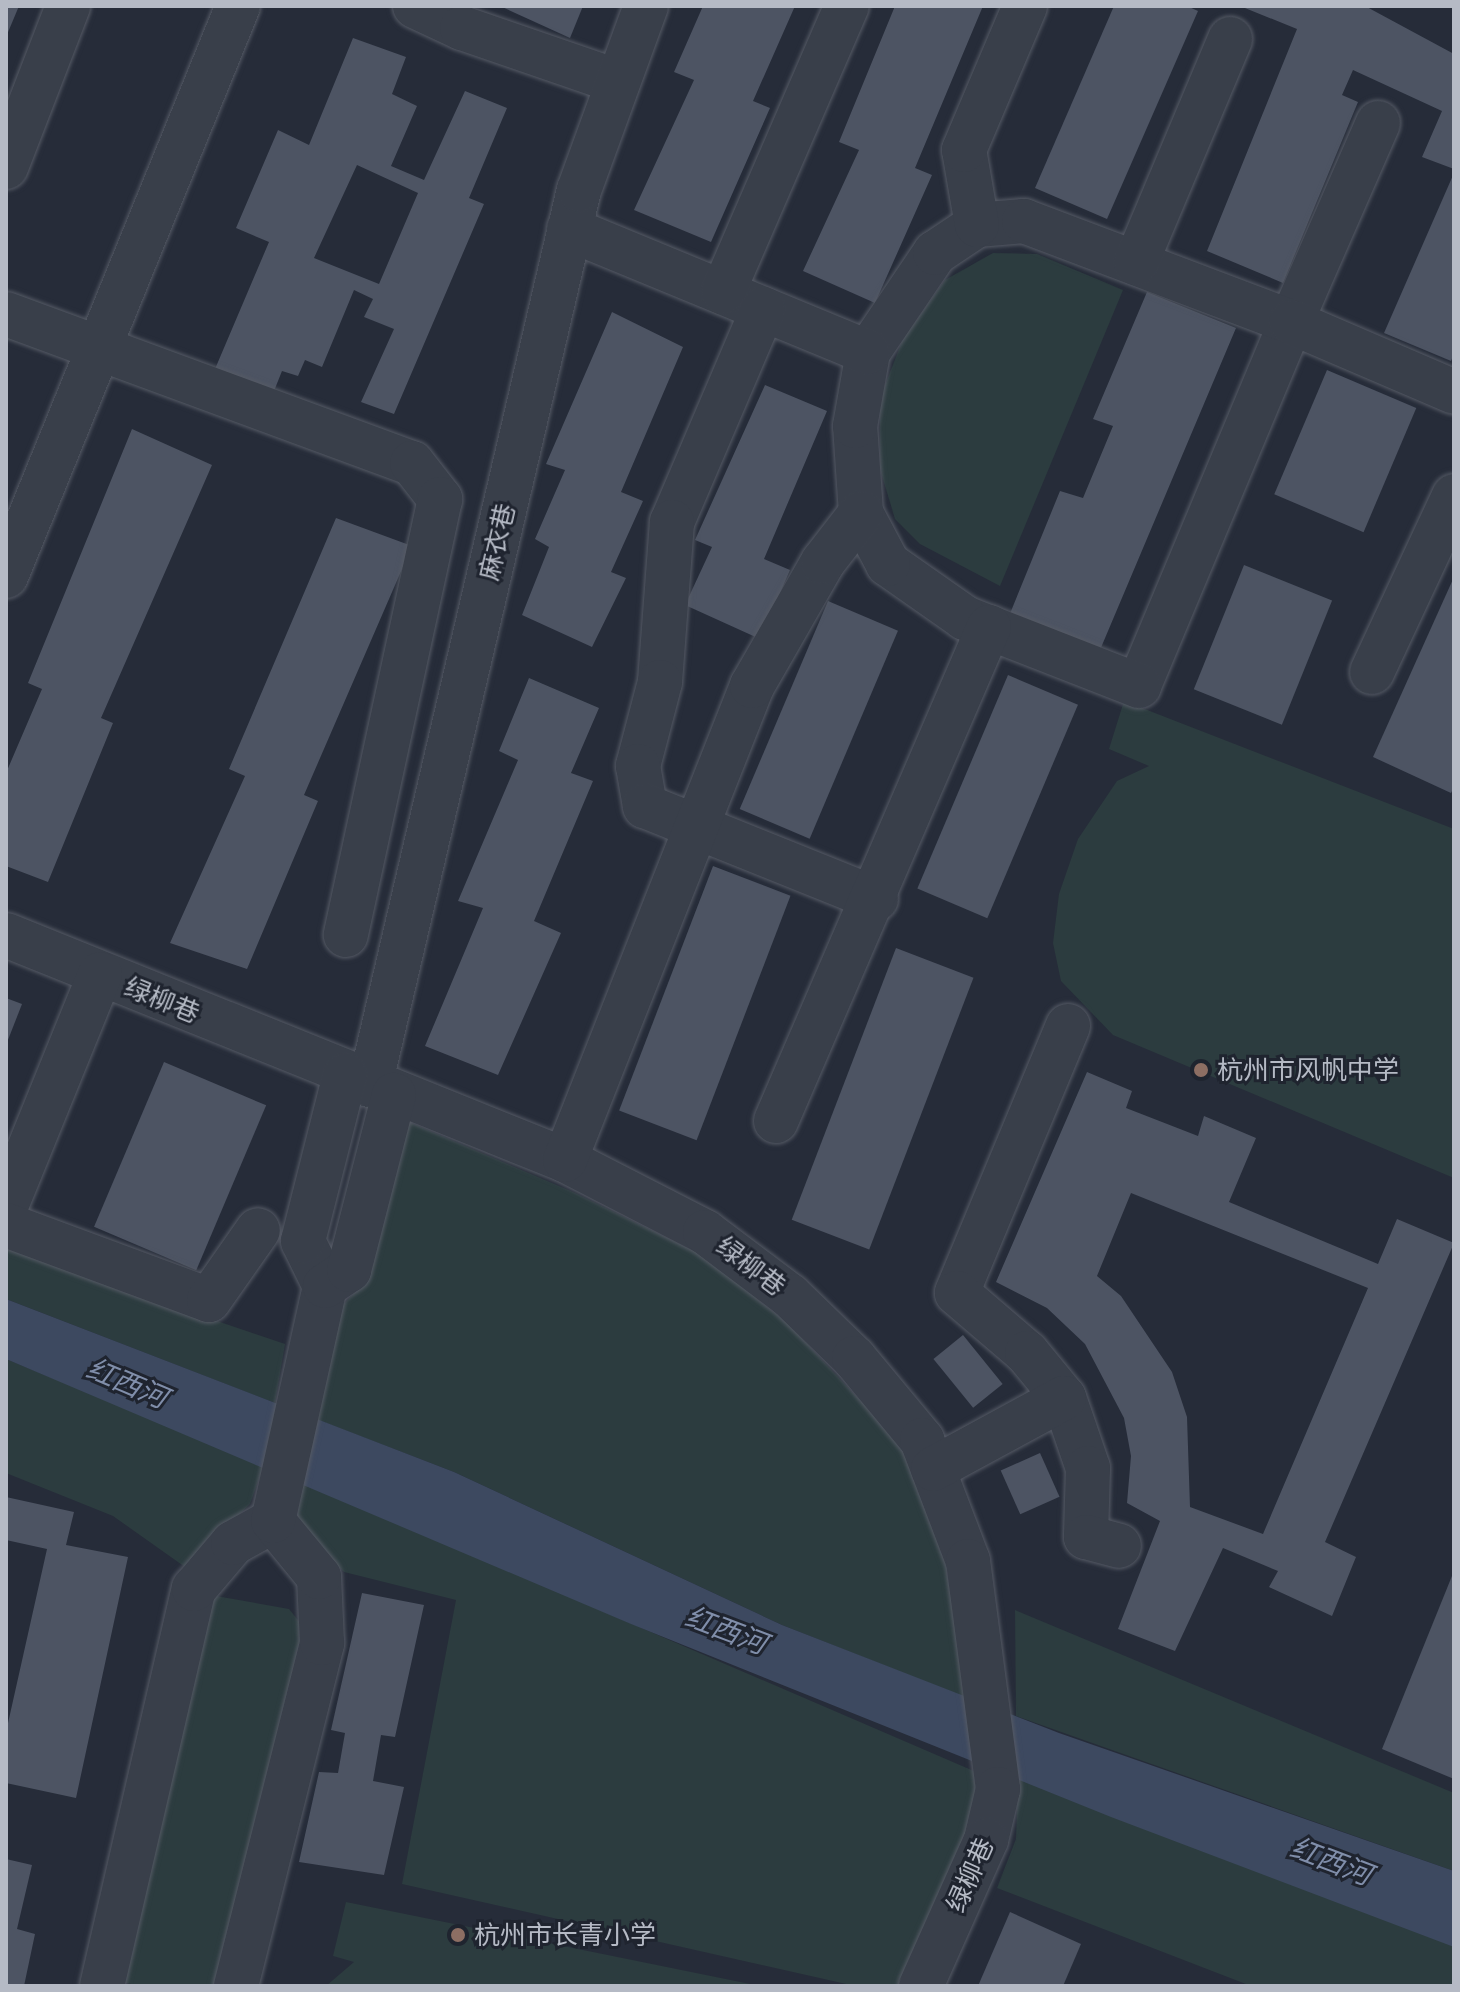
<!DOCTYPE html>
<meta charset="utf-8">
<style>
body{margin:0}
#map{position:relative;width:1460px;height:1992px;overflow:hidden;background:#262c39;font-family:"Golos Text","Noto Sans SC",sans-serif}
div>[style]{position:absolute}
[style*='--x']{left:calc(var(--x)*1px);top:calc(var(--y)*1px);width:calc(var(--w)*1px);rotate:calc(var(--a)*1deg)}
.green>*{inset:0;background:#2c3c3f}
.water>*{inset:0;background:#3d4960}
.building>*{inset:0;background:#4d5463;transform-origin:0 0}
.roads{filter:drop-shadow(0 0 2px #555a65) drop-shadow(0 0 2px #555a65)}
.minor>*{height:44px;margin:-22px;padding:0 22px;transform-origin:22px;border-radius:22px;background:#393f4a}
.dots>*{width:22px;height:22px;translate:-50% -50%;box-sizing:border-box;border:4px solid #1f242f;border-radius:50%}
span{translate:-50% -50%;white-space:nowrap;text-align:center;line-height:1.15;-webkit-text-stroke:6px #1f242f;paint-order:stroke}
.street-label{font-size:26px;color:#b5bac5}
.poi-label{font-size:26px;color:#b5bac5}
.left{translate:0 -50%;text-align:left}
.water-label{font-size:28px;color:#808eaa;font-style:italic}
.frame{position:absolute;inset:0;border:8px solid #b5bac5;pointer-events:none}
</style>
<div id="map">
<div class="green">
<i style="clip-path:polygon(993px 253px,1037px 254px,1123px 290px,1000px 586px,920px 544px,895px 519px,880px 469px,880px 398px,903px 339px,945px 280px)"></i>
<i style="clip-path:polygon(1124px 701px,1454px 829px,1454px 1178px,1113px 1035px,1061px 981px,1053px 943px,1059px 894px,1078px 839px,1117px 781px,1149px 766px,1109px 749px)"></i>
<i style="clip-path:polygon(409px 1122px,573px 1192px,704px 1256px,787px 1323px,906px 1449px,945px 1561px,967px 1698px,782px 1625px,454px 1472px,313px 1418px,341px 1307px,367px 1280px)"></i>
<i style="clip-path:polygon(6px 1249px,285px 1344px,275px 1403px,6px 1299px)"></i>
<i style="clip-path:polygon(6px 1359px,264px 1465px,250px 1504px,185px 1567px,113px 1516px,6px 1473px)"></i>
<i style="clip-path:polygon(300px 1481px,983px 1775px,992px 1793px,907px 1986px,855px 1986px,402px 1884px,456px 1600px,344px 1572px,297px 1526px)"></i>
<i style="clip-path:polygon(216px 1596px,289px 1609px,306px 1630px,236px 1986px,140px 1986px,104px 1978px,176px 1655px)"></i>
<i style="clip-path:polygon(1015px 1610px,1454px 1793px,1454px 1871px,1016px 1716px)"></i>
<i style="clip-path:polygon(1018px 1779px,1454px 1946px,1454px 1986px,1251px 1986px,997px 1888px,1016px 1839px)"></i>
<i style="clip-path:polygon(346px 1902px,760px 1986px,326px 1986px,354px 1962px,333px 1956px)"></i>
</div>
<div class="water">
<i style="clip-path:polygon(6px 1299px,454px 1472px,782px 1625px,1059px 1733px,1454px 1871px,1454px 1947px,1111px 1817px,631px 1624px,6px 1359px)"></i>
</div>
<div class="building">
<i style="clip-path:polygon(6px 6px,19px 6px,6px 37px)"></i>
<i style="clip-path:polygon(500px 6px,583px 6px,570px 38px)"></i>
<i style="clip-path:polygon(703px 6px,795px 6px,753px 101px,770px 108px,711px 242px,634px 210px,694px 80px,674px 72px)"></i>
<i style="clip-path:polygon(895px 6px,983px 6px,915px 168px,932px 175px,875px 303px,803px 271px,859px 150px,839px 142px)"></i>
<i style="clip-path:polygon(1114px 6px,1187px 6px,1198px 11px,1107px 219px,1035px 188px)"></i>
<i style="clip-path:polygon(1240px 6px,1365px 6px,1454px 54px,1454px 169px,1422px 157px,1442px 111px,1353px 70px,1342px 95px,1358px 102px,1283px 283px,1207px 251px,1297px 29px)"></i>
<i style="clip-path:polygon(evenodd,353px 38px,406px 57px,392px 94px,417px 106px,391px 166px,424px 180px,465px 91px,507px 108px,469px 198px,484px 204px,394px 414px,361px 402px,394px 329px,364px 317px,373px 299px,354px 290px,322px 367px,305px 360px,298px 376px,282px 371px,274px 391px,215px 369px,269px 242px,236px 228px,278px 130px,309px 145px,353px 38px,357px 165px,418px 193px,379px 284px,314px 258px,357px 165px)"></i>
<i style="clip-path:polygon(1454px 173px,1454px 354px,1451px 361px,1384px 333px)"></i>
<i style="clip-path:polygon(1147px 292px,1236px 328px,1100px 650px,1009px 616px,1060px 491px,1083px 498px,1113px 426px,1093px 419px)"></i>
<i style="clip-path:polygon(612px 312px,683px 347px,621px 492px,643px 501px,611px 572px,626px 578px,592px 647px,522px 615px,549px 547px,535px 539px,565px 470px,546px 464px)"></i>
<i style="left:1327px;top:370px;width:97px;height:135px;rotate:23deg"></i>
<i style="clip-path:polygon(765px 385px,827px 411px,764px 559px,790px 570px,760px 639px,685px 605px,712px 547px,695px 540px)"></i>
<i style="clip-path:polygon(132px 429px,212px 465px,101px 718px,113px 723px,48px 882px,6px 866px,6px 773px,42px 689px,28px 683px)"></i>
<i style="clip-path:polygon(336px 518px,412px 546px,304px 795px,318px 801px,247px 969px,170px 943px,245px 776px,229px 769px)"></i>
<i style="left:1244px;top:565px;width:95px;height:134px;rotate:22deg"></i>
<i style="clip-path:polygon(1454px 577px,1454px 787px,1451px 793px,1373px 757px)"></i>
<i style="left:828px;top:601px;width:76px;height:226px;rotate:23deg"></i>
<i style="left:1008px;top:675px;width:76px;height:232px;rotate:23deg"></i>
<i style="clip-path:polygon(529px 678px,599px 708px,571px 773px,593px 781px,534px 921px,561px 933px,498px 1075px,425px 1046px,483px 908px,458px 901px,518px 760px,499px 751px)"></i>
<i style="left:713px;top:866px;width:83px;height:262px;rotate:21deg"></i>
<i style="left:896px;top:948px;width:83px;height:291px;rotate:21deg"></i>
<i style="clip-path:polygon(6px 998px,22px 1004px,6px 1045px)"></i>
<i style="left:164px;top:1062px;width:111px;height:179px;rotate:23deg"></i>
<i style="clip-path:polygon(evenodd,1087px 1072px,1132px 1091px,1126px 1108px,1198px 1136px,1204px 1116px,1256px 1138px,1229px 1202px,1378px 1264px,1397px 1219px,1454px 1243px,1325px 1542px,1356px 1557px,1332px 1616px,1269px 1587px,1278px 1571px,1223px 1548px,1175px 1651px,1118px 1629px,1160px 1521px,1127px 1503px,1131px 1456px,1124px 1418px,1085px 1344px,1047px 1308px,996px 1282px,1087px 1072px,1131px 1193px,1368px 1288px,1263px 1534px,1190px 1507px,1187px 1417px,1172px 1372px,1121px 1296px,1097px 1276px,1131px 1193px)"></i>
<i style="left:963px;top:1335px;width:63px;height:38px;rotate:51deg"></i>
<i style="left:1040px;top:1453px;width:48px;height:43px;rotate:66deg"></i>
<i style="clip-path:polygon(6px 1497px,74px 1512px,66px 1545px,128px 1557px,76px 1798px,6px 1783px,6px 1732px,47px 1549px,6px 1540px)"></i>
<i style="clip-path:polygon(1454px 1571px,1454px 1779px,1382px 1749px)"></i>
<i style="clip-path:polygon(362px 1593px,424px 1605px,395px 1737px,381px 1735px,373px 1781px,404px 1787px,384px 1875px,299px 1862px,319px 1772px,338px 1773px,345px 1733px,331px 1730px)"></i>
<i style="clip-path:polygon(6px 1859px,32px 1865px,17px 1929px,35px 1934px,24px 1986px,6px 1986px)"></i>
<i style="clip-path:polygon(1010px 1912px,1081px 1944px,1063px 1986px,978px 1986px)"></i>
</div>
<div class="roads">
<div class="minor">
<i style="--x:415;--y:6;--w:52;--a:25.1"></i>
<i style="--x:462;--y:28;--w:163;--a:19"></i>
<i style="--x:1378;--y:123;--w:217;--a:113.6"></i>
<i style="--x:1291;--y:322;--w:394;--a:112.7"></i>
<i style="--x:1139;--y:686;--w:187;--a:-158.7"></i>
<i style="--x:965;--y:618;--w:94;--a:-145"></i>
<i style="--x:888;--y:564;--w:58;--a:-117.9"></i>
<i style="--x:861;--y:513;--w:87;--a:-93.9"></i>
<i style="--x:855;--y:426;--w:75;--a:-80"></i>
<i style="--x:868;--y:352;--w:120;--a:-55.9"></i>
<i style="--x:935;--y:253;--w:50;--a:-33.7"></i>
<i style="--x:977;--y:225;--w:47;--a:-4.9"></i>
<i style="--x:1024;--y:221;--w:285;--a:20.7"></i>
<i style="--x:1291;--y:322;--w:177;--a:23.2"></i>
<i style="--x:6;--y:167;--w:173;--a:-68.9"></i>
<i style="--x:977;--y:225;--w:76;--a:-99.8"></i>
<i style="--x:964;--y:150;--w:156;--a:-67"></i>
<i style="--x:569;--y:229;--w:323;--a:22.4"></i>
<i style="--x:1136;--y:263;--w:243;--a:-67.2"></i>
<i style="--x:723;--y:292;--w:312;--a:-66.6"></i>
<i style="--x:763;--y:309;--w:232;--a:113.1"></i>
<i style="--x:672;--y:522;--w:160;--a:94.3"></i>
<i style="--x:660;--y:682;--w:87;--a:104.7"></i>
<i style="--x:638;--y:766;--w:41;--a:80.1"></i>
<i style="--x:645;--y:806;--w:249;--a:21.9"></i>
<i style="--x:6;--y:314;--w:432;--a:20.2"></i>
<i style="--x:412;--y:463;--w:46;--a:52.1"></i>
<i style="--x:440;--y:499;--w:446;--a:102.2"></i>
<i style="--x:6;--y:576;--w:615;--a:-67.85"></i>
<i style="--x:1372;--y:672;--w:194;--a:-65"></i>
<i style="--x:6;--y:935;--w:603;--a:21.93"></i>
<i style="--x:565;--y:1160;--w:157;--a:27.2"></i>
<i style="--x:705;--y:1232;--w:106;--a:37"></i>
<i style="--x:790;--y:1296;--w:89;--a:44.1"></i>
<i style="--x:854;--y:1358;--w:107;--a:50.3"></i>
<i style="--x:922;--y:1440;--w:129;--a:69.2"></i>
<i style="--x:968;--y:1561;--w:230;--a:82.5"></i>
<i style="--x:998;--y:1789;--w:52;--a:103.2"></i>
<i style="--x:986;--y:1840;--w:160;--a:114"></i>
<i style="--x:1068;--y:1026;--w:289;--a:112.6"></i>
<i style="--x:957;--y:1293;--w:92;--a:40.6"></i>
<i style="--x:1027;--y:1353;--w:58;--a:50.6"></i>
<i style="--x:1064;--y:1398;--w:74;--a:71.1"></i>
<i style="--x:1088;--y:1468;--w:69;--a:91.7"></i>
<i style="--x:1086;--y:1537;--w:34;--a:15"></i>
<i style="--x:370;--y:1085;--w:919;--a:-76.86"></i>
<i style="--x:579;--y:190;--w:196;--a:-70"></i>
<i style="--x:776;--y:1121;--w:538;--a:-66.68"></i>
<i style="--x:565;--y:1160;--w:510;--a:-68.47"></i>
<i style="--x:752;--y:686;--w:143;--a:-60.2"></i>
<i style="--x:823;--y:562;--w:62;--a:-52.2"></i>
<i style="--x:6;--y:1206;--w:250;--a:-67.9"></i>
<i style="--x:6;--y:1225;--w:216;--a:20.3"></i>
<i style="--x:209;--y:1300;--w:85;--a:-55"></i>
<i style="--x:325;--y:1286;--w:50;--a:-116.1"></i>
<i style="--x:303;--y:1241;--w:171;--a:-75.8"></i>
<i style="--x:933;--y:1469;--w:149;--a:-28.5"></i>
<i style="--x:102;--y:1986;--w:408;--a:-77"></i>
<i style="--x:194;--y:1589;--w:60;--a:-49.7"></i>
<i style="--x:233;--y:1543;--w:46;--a:-28.8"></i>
<i style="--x:236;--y:1986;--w:354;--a:-75.9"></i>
<i style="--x:322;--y:1643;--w:66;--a:-92.6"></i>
<i style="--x:319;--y:1577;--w:72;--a:-129.4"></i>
<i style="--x:273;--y:1521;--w:241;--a:-77.5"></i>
<i style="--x:325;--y:1286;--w:29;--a:-34"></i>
<i style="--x:349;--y:1270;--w:181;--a:-75.6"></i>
</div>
</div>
<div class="dots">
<i style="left:1201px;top:1070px;background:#8d6e63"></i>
<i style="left:458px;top:1935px;background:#8d6e63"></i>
</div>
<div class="street-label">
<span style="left:497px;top:542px;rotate:-77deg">麻衣巷</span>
<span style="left:162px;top:1000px;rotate:22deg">绿柳巷</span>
<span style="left:751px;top:1266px;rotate:37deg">绿柳巷</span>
<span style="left:970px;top:1875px;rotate:-66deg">绿柳巷</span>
</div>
<div class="poi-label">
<span class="left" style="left:1217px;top:1070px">杭州市风帆中学</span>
<span class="left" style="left:474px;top:1935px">杭州市长青小学</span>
</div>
<div class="water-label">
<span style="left:127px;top:1383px;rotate:23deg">红西河</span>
<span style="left:726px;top:1630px;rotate:21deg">红西河</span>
<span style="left:1331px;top:1861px;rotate:21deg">红西河</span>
</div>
<div class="frame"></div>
</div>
